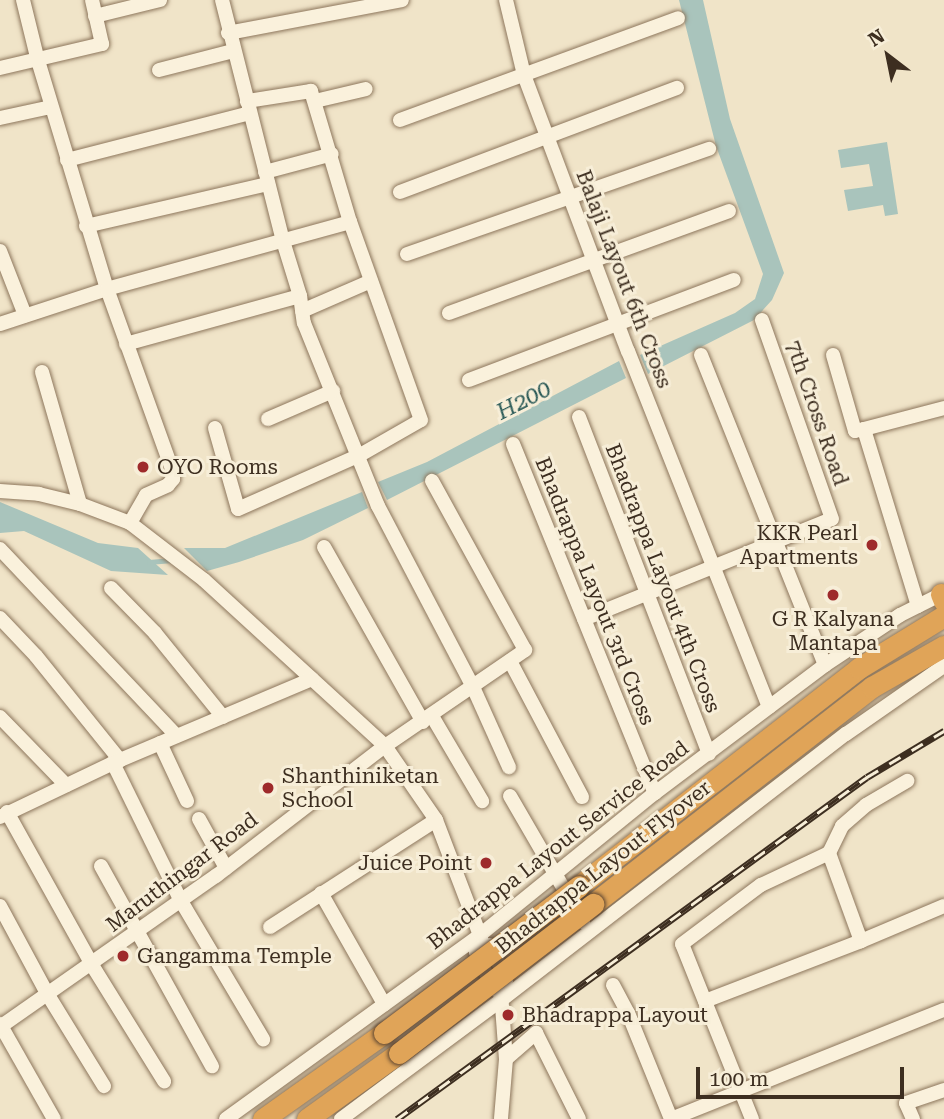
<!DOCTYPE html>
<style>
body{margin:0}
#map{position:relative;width:944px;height:1119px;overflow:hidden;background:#f0e4c8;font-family:"Roboto Serif",serif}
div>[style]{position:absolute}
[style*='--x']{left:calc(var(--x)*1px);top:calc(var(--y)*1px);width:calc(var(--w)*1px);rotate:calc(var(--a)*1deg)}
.water>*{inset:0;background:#a9c4bc}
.stream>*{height:4.5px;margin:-2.25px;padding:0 2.25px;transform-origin:2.25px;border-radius:2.25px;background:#a9c4bc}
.roads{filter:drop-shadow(0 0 2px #8d765c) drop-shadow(0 0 2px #8d765c)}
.minor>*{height:14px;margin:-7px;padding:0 7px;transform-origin:7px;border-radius:7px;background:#faf1dc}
.highway>*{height:21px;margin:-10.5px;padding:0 10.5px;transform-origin:10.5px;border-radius:10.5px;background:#e0a458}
.rail>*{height:7px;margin-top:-3.5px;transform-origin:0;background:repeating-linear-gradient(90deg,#f7eed8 0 13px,#3d2e20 0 26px);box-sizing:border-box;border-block:2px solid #3d2e20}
.bridges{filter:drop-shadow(0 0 2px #5b4430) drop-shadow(0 0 2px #5b4430)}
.highway-bridge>*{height:21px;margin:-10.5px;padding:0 10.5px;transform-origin:10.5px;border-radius:10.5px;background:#e0a458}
.dots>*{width:19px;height:19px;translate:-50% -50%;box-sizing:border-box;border:4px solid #f7eed8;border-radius:50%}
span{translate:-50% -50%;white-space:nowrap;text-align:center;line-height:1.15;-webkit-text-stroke:6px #f7eed8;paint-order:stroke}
.street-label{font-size:21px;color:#3d2e20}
.poi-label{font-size:21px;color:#3d2e20}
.left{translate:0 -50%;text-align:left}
.right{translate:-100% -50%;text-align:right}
.water-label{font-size:23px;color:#2f5d5a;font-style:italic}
.north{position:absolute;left:853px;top:21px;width:70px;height:70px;-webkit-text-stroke:5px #f7eed8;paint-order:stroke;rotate:328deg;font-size:19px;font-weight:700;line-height:28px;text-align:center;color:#3d2e20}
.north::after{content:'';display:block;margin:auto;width:24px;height:32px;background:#3d2e20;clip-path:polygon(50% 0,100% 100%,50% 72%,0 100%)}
.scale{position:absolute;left:696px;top:1067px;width:208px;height:32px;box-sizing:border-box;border:4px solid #3d2e20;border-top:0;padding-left:9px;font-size:21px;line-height:24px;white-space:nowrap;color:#3d2e20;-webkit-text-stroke:5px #f7eed8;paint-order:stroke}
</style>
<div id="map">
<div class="water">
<i style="clip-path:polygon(679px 0,703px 0,730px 119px,784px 273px,772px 300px,754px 320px,648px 374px,640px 355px,735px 313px,755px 299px,763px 274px,716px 146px)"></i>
<i style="clip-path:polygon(887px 142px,898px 214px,885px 216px,883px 205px,848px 211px,844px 190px,873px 186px,869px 164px,841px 168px,838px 150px)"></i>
<i style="clip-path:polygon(619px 361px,626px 378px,387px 500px,378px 482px,427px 462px)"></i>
<i style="clip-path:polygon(362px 492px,368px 508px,303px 540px,239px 562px,207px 571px,184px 548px,225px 548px)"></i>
<i style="clip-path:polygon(0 502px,98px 543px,138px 548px,168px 575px,111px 571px,24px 531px,0 533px)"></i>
</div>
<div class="stream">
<i style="--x:149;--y:562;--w:23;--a:-5"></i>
</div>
<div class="roads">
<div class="minor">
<i style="--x:222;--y:0;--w:249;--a:75.8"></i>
<i style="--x:283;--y:241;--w:58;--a:72.8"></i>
<i style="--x:300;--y:296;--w:27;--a:82"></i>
<i style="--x:304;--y:323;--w:197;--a:68"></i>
<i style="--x:378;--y:506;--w:204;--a:62.3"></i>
<i style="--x:473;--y:687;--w:88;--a:65.8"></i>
<i style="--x:506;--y:0;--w:77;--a:76.5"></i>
<i style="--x:524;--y:75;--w:295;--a:69.4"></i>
<i style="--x:628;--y:351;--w:383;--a:68.4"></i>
<i style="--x:95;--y:16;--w:67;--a:-13.8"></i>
<i style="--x:228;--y:33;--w:177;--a:-10.7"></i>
<i style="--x:0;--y:68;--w:105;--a:-13.2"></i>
<i style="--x:102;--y:44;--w:45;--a:-102.8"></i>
<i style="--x:159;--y:70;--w:76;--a:-14.4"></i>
<i style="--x:315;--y:101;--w:52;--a:-13.2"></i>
<i style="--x:0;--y:118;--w:52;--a:-12.2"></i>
<i style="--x:400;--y:120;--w:296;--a:-20.1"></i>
<i style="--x:67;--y:160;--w:189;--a:-14.4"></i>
<i style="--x:265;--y:172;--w:69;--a:-15"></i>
<i style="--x:400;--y:192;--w:296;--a:-20.6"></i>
<i style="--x:86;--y:226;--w:187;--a:-13"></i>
<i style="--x:0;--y:251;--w:69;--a:68.7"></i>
<i style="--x:407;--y:254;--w:320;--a:-19.2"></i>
<i style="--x:302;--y:311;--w:75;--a:-23.5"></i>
<i style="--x:449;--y:313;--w:298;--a:-20"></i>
<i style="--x:0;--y:324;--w:113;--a:-18.1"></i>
<i style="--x:107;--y:289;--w:238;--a:-106.8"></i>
<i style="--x:38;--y:61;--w:63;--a:-103.8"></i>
<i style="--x:126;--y:344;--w:180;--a:-15.4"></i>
<i style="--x:701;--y:355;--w:334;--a:68.2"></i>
<i style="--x:833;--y:355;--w:79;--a:73.9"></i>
<i style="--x:855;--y:431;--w:9;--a:-13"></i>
<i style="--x:42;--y:372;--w:137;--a:73.9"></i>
<i style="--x:469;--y:380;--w:283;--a:-20.7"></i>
<i style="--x:579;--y:417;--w:361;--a:68.9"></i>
<i style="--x:268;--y:419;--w:71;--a:-23.3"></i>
<i style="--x:215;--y:428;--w:84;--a:74.1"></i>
<i style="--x:238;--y:509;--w:133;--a:-23.9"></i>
<i style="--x:360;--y:455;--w:70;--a:-29.8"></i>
<i style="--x:421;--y:420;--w:210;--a:-109.7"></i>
<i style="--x:350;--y:222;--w:137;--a:-106.6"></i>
<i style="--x:311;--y:91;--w:65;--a:171.1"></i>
<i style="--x:513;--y:444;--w:377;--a:67.9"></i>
<i style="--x:0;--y:491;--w:39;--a:4"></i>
<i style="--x:39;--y:494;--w:42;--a:13.7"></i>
<i style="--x:80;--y:504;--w:53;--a:20.8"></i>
<i style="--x:130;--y:523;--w:93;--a:37.6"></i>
<i style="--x:204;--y:580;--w:246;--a:42.5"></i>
<i style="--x:385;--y:746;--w:90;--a:55.4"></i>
<i style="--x:436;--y:820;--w:123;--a:69.1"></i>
<i style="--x:480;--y:935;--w:7;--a:74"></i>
<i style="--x:482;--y:942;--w:12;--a:121"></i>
<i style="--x:476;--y:952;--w:40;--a:65"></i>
<i style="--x:493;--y:988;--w:9;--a:32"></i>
<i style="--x:130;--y:523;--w:32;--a:-60"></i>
<i style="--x:146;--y:495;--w:24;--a:-24"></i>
<i style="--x:168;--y:485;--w:8;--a:-50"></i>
<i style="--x:173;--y:479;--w:7;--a:-90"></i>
<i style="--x:173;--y:472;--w:195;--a:-109.8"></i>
<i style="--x:107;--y:289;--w:252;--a:-15.4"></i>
<i style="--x:324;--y:547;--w:201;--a:60.5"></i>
<i style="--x:0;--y:549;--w:257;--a:46.6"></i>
<i style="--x:111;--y:588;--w:63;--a:45.6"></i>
<i style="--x:155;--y:633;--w:108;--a:51"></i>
<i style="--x:918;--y:606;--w:185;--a:-107"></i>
<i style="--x:864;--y:429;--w:83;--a:-14.7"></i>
<i style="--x:0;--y:618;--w:52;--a:46.5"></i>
<i style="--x:36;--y:656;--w:134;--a:51.1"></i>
<i style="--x:584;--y:619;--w:267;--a:-22"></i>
<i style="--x:832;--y:519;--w:211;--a:-109.4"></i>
<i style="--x:510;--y:661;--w:154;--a:62.1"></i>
<i style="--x:432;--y:716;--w:99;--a:59.5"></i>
<i style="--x:0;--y:717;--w:95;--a:45.9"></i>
<i style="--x:160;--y:743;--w:64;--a:65"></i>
<i style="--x:113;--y:763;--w:154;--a:63.8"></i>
<i style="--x:181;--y:901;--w:161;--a:59.3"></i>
<i style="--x:510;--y:796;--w:146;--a:59.9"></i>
<i style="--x:7;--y:812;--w:175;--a:60.9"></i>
<i style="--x:92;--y:965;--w:137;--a:58.2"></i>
<i style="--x:0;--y:817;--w:125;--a:-25.5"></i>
<i style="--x:113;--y:763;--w:216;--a:-22.9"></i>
<i style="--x:199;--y:819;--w:56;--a:61.1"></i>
<i style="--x:101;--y:866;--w:229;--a:61"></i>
<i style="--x:321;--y:893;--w:128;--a:60.4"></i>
<i style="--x:0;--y:906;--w:101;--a:61.7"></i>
<i style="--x:48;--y:995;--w:107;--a:58.4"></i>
<i style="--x:270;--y:927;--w:197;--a:-32.8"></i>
<i style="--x:861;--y:941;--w:90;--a:-22.9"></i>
<i style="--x:490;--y:945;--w:38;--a:65"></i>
<i style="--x:506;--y:980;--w:14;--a:111"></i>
<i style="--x:501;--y:993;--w:66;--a:85.7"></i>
<i style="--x:506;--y:1059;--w:60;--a:94.8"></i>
<i style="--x:613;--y:985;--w:32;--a:62"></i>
<i style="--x:628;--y:1013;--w:114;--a:67.9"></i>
<i style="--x:671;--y:1119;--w:294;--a:-21.8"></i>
<i style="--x:705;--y:1001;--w:167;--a:-21"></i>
<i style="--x:861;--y:941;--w:94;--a:-110"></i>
<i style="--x:0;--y:1024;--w:109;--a:60.4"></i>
<i style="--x:0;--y:1027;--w:264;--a:-35"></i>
<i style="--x:216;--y:876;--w:213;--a:-37.6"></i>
<i style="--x:385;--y:746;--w:170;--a:-34.4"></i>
<i style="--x:525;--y:650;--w:193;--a:-118.8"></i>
<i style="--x:506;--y:1059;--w:40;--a:-41"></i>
<i style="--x:536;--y:1033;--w:96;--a:63.4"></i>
<i style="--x:226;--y:1119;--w:314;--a:-35.9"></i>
<i style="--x:480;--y:935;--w:225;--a:-39.1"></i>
<i style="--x:655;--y:793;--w:213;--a:-37"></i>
<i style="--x:825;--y:665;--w:90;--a:-33.7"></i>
<i style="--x:900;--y:615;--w:49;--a:-26.6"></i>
<i style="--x:341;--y:1119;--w:198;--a:-36.6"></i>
<i style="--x:500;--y:1001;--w:437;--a:-37.7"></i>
<i style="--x:846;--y:734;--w:119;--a:-34.8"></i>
<i style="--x:752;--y:1119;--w:188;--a:-111.8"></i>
<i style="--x:682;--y:944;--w:99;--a:-36.8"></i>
<i style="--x:761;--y:885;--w:75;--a:-25.2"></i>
<i style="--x:829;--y:853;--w:30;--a:-64"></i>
<i style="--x:842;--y:826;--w:32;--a:-41"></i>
<i style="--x:866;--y:805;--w:48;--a:-30.3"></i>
<i style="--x:913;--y:1119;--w:17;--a:-114"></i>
<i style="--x:906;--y:1103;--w:40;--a:-18.9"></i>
</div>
<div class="highway">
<i style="--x:941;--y:594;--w:8;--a:67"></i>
<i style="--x:579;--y:886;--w:355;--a:-37.9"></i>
<i style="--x:859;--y:668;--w:100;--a:-31.5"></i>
<i style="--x:593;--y:904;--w:353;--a:-37.9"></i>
<i style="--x:872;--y:687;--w:83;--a:-29.7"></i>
<i style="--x:263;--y:1119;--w:148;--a:-35.4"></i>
<i style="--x:307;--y:1119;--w:113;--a:-35.7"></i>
</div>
</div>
<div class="rail">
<i style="--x:397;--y:1119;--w:581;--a:-36.04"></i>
<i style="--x:867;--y:777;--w:90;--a:-30.9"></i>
</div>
<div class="bridges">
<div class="highway-bridge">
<i style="--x:384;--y:1033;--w:244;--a:-37"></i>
<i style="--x:399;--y:1053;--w:245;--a:-37.5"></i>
</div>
</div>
<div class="dots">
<i style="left:143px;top:467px;background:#9e2a2b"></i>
<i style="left:872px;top:545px;background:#9e2a2b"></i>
<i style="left:833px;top:595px;background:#9e2a2b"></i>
<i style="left:268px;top:788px;background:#9e2a2b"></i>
<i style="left:486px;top:863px;background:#9e2a2b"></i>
<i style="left:123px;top:956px;background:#9e2a2b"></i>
<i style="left:508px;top:1015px;background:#9e2a2b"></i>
</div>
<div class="street-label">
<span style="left:624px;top:279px;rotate:69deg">Balaji Layout 6th Cross</span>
<span style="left:817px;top:413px;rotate:71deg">7th Cross Road</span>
<span style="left:663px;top:578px;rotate:69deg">Bhadrappa Layout 4th Cross</span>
<span style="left:595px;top:591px;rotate:68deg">Bhadrappa Layout 3rd Cross</span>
<span style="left:558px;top:845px;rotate:-38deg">Bhadrappa Layout Service Road</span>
<span style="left:603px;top:867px;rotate:-38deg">Bhadrappa Layout Flyover</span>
<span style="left:182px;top:872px;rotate:-37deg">Maruthingar Road</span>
</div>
<div class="poi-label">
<span class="left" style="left:157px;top:467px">OYO Rooms</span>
<span class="right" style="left:858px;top:545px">KKR Pearl<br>Apartments</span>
<span style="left:833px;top:631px">G R Kalyana<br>Mantapa</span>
<span class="left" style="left:282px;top:788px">Shanthiniketan<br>School</span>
<span class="right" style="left:472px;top:863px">Juice Point</span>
<span class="left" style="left:137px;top:956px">Gangamma Temple</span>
<span class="left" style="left:522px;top:1015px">Bhadrappa Layout</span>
</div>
<div class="water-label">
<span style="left:524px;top:401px;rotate:-27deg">H200</span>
</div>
<div class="north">N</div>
<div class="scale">100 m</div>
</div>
